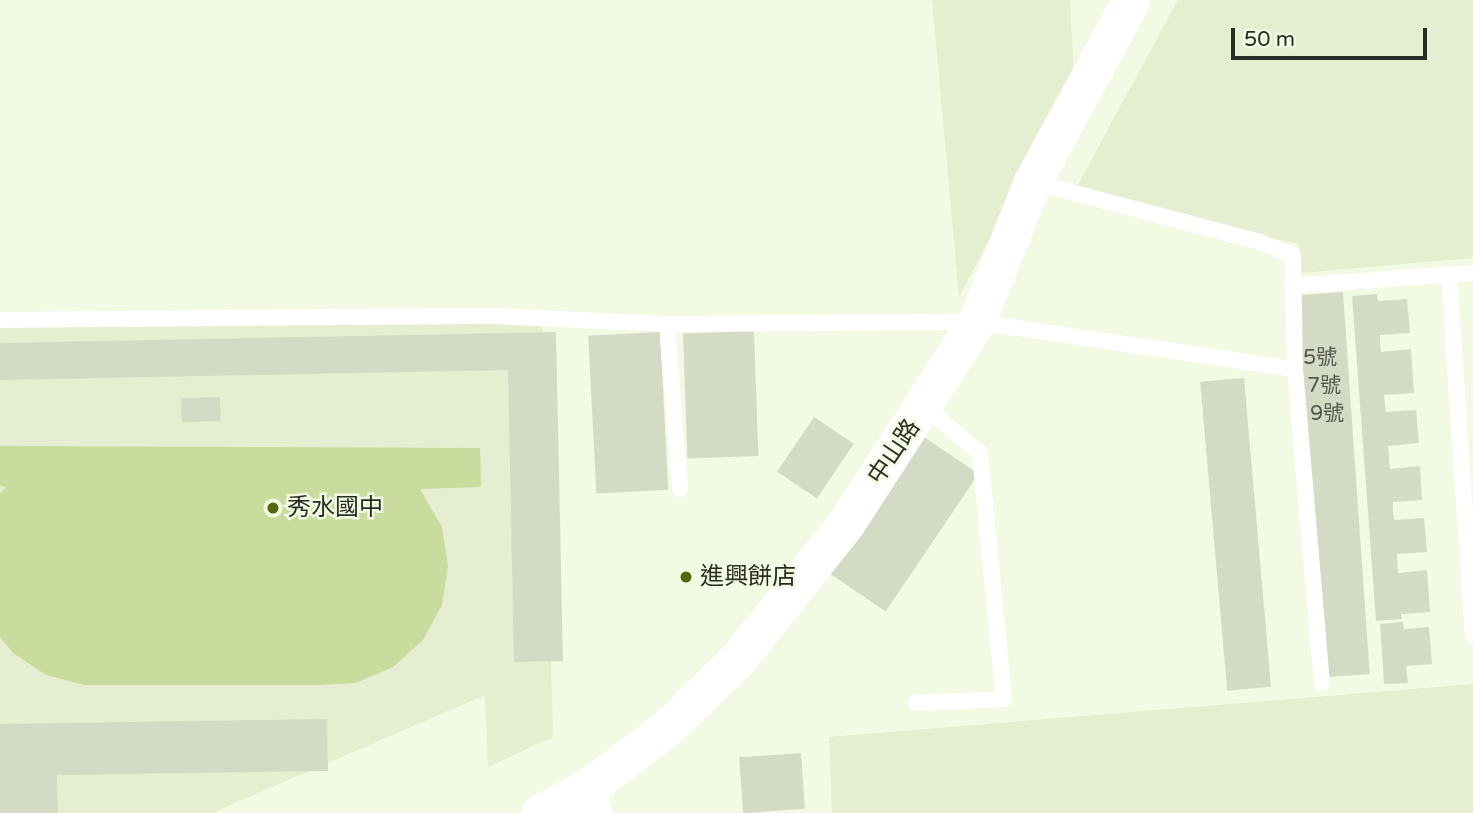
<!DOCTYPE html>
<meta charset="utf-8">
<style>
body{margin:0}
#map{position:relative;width:1473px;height:813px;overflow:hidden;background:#f3fae3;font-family:"Varela Round","Noto Sans TC",sans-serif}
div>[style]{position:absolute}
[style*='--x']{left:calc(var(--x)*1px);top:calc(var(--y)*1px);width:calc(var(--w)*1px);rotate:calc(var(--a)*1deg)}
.built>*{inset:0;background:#e5eed0}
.green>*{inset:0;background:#c9db9d}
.building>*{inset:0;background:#d4dbc5;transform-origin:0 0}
.lane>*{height:16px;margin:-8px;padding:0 8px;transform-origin:8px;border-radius:8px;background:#fff}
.street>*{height:30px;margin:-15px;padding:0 15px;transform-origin:15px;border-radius:15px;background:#fff}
.secondary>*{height:38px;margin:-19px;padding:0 19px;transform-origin:19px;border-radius:19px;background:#fff}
.dots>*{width:19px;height:19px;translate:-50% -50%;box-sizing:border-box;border:4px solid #f3fae3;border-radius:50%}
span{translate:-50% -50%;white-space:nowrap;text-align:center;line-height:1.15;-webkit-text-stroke:5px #f3fae3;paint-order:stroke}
.number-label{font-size:21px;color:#54584c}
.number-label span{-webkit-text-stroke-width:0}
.street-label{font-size:24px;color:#292c23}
.poi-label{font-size:24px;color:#292c23}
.left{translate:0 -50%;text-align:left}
.scale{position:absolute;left:1231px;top:28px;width:196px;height:32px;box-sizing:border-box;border:4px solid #292c23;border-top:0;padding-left:9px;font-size:21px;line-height:24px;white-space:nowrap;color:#292c23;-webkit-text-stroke:5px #f3fae3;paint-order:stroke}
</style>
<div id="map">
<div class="built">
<i style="clip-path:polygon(932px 0,1070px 0,1074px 79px,959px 297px)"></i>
<i style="clip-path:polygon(1178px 0,1473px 0,1473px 258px,1301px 273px,1299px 244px,1070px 199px)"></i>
<i style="clip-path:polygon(542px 314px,553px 737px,488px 767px,485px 695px,212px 813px,0 813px,0 322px)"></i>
<i style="clip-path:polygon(1473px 684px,1473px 813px,832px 813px,829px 737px)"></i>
</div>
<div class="green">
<i style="clip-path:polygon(0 446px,480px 448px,481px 487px,420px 489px,442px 527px,448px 566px,442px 605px,423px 640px,393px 667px,356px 683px,317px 685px,84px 685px,46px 675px,13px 653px,0 637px,0 494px,6px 487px,0 486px)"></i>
</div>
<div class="building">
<i style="left:1343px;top:292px;width:383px;height:52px;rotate:86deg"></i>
<i style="clip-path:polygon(1377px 294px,1378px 301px,1407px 299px,1410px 333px,1380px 335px,1380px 344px,1381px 352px,1411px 349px,1414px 393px,1384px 395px,1386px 412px,1416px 410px,1419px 443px,1388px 446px,1390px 469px,1420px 466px,1422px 500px,1393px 502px,1393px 511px,1394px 520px,1424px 518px,1427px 552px,1397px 554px,1398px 573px,1427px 570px,1430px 612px,1401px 614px,1402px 619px,1376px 621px,1352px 296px)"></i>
<i style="left:754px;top:331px;width:125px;height:71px;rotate:88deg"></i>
<i style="clip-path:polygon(556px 332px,563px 661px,514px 662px,508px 370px,0 380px,0 343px)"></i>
<i style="left:660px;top:332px;width:158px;height:72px;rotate:87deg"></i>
<i style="left:1244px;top:378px;width:310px;height:44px;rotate:85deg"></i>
<i style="left:220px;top:397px;width:24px;height:39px;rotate:88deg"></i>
<i style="left:814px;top:417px;width:48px;height:66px;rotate:34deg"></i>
<i style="left:918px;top:433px;width:73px;height:166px;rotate:34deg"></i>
<i style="clip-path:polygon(1403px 622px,1404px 629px,1429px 627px,1432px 664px,1406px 666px,1408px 683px,1384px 684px,1380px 624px)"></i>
<i style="clip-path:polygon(327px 719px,328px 771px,57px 775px,58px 813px,0 813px,0 724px)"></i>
<i style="left:801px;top:753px;width:56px;height:62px;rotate:86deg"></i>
</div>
<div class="lane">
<i style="--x:1033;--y:182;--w:235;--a:14.8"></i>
<i style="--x:1260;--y:242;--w:35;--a:22"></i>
<i style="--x:1293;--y:255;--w:114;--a:89"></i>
<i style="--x:1295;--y:369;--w:315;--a:85.1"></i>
<i style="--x:1449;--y:274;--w:362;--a:86.2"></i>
<i style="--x:1291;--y:286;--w:182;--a:-4.1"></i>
<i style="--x:0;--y:320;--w:493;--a:-0.5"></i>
<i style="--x:493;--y:316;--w:174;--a:2.6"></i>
<i style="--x:667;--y:324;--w:310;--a:-0.4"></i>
<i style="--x:977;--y:322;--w:321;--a:8.4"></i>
<i style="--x:667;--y:324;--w:166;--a:85.5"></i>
<i style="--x:916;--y:703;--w:88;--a:-2.6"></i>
<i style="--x:1004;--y:699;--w:247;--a:-95.6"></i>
<i style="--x:980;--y:453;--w:73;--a:-140"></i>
</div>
<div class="street">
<i style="--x:590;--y:787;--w:27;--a:73"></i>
</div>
<div class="secondary">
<i style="--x:541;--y:813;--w:55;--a:-28"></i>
<i style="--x:590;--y:787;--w:98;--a:-37.1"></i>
<i style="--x:668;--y:728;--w:96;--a:-44.2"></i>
<i style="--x:737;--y:661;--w:176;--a:-51.4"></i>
<i style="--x:847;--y:523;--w:239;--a:-57.1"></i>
<i style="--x:977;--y:322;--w:151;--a:-68.2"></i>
<i style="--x:1033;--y:182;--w:207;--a:-61.5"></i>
</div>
<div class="dots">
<i style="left:273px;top:508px;background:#546610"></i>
<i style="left:686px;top:577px;background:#546610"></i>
</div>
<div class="number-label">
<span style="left:1320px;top:358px">5號</span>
<span style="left:1324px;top:386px">7號</span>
<span style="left:1327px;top:414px">9號</span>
</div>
<div class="street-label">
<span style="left:894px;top:452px;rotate:-56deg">中山路</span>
</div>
<div class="poi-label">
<span class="left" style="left:287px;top:508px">秀水國中</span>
<span class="left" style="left:700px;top:577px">進興餅店</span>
</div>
<div class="scale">50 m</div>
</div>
